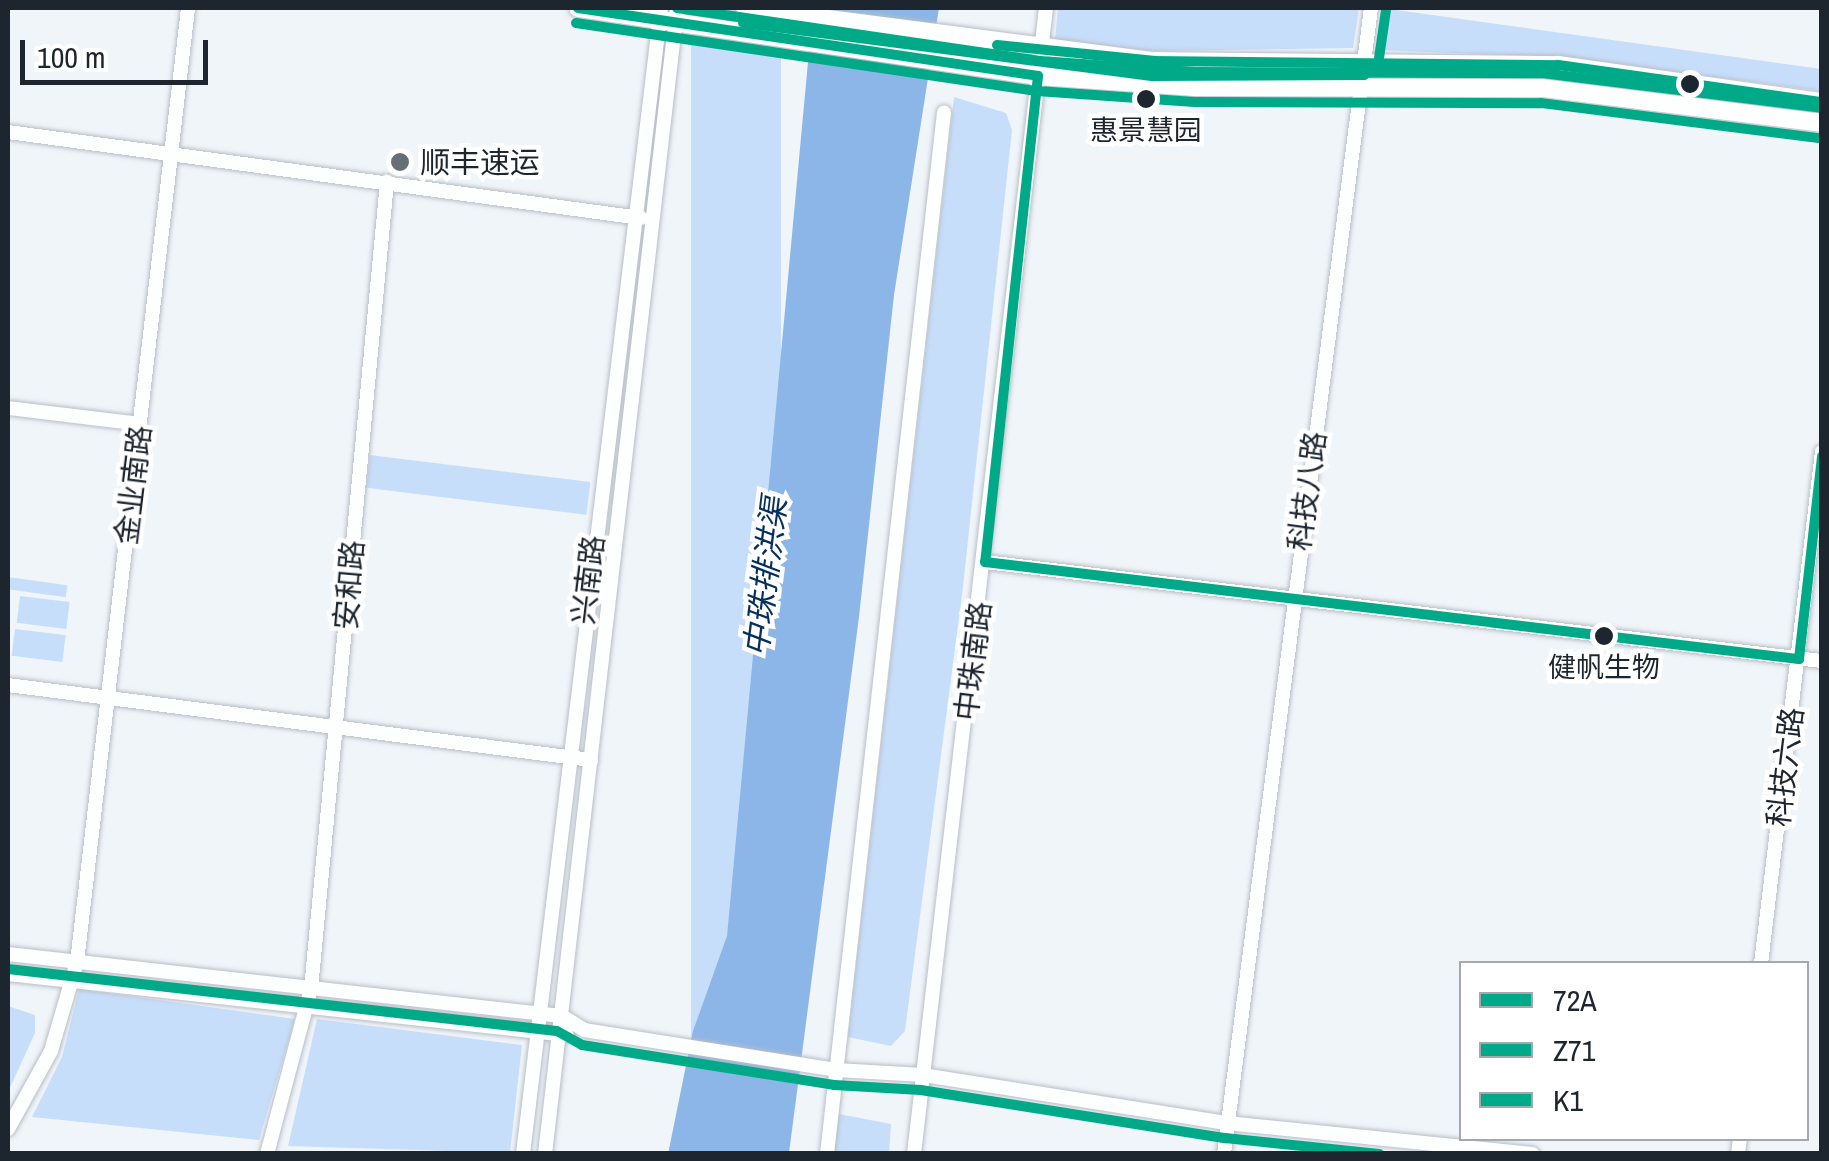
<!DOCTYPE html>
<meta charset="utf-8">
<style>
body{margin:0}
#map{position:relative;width:1829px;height:1161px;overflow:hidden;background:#f0f5fa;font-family:"Archivo Narrow","Noto Sans SC",sans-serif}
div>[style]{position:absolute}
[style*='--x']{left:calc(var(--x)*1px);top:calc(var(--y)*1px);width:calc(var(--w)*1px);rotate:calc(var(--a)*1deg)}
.green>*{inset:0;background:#c7defb;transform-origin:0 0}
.water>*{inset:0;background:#8cb6e8}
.roads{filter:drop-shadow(0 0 2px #b8bec5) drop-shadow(0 0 2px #b8bec5)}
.minor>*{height:14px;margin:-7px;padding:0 7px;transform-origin:7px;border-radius:7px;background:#fdfefe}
.major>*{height:18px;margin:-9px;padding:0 9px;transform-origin:9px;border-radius:9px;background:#fdfefe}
.bus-1>*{height:10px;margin:-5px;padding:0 5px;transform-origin:5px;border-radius:5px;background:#0a8}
.bus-2>*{height:10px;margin:-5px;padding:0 5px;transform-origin:5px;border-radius:5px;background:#0a8}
.bus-3>*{height:10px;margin:-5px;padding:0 5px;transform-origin:5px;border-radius:5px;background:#0a8}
.bus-4>*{height:10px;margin:-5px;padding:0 5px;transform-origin:5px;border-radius:5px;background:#0a8}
.dots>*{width:28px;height:28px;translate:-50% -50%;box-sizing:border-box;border:5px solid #fff;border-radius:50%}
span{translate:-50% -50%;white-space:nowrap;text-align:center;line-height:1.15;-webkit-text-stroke:9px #fff;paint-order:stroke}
.bus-label{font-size:28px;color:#1d252f}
.poi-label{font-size:30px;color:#1d252f}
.left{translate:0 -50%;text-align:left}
.street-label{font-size:30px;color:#1d252f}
.water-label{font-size:32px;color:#06305c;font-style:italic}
.frame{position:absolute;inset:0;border:10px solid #1d252f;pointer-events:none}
.legend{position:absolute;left:1459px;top:961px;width:350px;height:180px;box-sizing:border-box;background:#fff;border:2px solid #a5a8ac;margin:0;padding:12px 18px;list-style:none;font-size:30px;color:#1d252f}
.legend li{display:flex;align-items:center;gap:20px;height:50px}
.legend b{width:50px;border:2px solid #a5a8ac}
.scale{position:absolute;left:20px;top:40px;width:188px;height:45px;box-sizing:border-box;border:5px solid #1d252f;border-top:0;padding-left:12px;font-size:30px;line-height:35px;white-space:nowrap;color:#1d252f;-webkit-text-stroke:8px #fff;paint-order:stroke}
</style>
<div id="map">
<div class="green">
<i style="left:691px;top:8px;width:90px;height:1154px"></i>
<i style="clip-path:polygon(1058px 8px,1359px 8px,1353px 48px,1149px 51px,1055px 40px)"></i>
<i style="clip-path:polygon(1382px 8px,1821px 69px,1821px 91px,1562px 57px,1378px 50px)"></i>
<i style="clip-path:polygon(954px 97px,1006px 113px,1012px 130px,963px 587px,905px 1031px,891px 1046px,848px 1037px)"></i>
<i style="left:370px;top:455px;width:222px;height:33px;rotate:7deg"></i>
<i style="left:8px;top:577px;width:60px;height:12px;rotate:8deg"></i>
<i style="left:20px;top:596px;width:50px;height:27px;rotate:7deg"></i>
<i style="left:15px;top:629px;width:51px;height:27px;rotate:7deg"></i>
<i style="clip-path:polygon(79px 989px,295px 1019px,259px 1140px,32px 1117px,62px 1057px)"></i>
<i style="clip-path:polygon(8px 1006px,35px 1015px,35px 1033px,8px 1092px)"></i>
<i style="clip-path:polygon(317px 1019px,522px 1045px,510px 1153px,288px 1146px)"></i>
<i style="clip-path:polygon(839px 1114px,891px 1124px,889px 1153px,834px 1153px)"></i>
</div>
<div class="water">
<i style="clip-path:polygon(813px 8px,939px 8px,894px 295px,859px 617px,789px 1153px,668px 1154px,693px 1031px,727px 936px)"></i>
</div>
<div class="roads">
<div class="minor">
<i style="--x:8;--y:132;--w:639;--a:7.74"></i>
<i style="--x:8;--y:408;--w:133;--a:6.9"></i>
<i style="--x:985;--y:562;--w:843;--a:6.75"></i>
<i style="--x:8;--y:685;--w:588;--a:7.33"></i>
<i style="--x:8;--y:954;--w:557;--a:6.39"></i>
<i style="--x:562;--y:1016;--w:26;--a:32"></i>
<i style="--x:584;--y:1030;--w:255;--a:9"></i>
<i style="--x:836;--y:1070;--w:87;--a:3.3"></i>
<i style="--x:923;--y:1075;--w:308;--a:9"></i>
<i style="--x:1227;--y:1123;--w:307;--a:5.8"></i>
<i style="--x:1761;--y:964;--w:516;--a:-83.21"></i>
<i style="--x:8;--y:974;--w:562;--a:6.23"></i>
<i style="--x:8;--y:1129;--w:89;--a:-61.1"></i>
<i style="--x:51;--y:1051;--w:93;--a:-73.7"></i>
<i style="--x:77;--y:962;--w:960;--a:-83.36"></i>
<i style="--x:267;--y:1154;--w:171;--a:-75.1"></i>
<i style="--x:311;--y:989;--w:811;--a:-84.62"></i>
<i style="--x:523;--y:1154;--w:1154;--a:-83.13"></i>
<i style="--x:545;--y:1154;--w:1154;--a:-83.43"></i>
<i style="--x:827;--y:1154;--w:1048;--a:-83.59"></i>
<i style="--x:914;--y:1154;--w:1154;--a:-83.43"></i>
<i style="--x:1224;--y:1154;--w:1155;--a:-82.69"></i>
<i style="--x:1738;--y:1154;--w:16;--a:-83"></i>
</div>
<div class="major">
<i style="--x:578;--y:8;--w:465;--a:8.4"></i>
<i style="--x:1038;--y:76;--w:157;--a:4"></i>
<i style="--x:1195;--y:87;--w:347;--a:0.2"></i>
<i style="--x:1542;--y:88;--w:282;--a:7.1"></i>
<i style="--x:745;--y:8;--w:413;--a:7.4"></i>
<i style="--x:1155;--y:61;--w:403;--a:0.6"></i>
<i style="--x:1558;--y:65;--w:267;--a:8"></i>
</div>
</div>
<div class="bus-1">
<i style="--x:578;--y:8;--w:465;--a:8.4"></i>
<i style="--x:1038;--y:76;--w:489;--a:96.2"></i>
<i style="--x:985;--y:562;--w:820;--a:6.8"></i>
<i style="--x:1799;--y:659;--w:204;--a:-83.5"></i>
<i style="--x:997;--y:45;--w:159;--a:5.8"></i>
<i style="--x:1155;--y:61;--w:403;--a:0.6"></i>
<i style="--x:1558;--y:65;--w:267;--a:8"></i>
</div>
<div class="bus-2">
<i style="--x:576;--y:23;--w:466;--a:8.4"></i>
<i style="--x:1037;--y:91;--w:158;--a:4"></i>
<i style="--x:1195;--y:102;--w:346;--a:0.2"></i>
<i style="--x:1541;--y:103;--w:281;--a:7.2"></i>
<i style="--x:8;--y:969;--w:552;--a:6.44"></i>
<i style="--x:557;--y:1031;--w:29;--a:29"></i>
<i style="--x:582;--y:1045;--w:255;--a:9"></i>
<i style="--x:834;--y:1085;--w:87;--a:3.3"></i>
<i style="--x:921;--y:1090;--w:308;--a:9"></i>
<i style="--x:1225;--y:1138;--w:155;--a:5.9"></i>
</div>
<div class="bus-3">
<i style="--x:677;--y:8;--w:367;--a:8.3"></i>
<i style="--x:1040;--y:61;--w:156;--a:4"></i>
<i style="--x:1196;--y:72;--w:346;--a:0.2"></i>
<i style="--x:1542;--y:73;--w:282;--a:7.1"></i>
</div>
<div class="bus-4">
<i style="--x:743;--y:23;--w:413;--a:7.4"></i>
<i style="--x:1153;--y:76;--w:211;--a:-0.3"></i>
<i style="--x:1364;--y:75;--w:17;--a:-36"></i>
<i style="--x:1378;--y:65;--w:56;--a:-81.7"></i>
</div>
<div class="dots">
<i style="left:1690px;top:84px;background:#1d252f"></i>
<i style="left:1146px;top:99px;background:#1d252f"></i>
<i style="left:400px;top:162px;background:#676e76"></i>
<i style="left:1604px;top:636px;background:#1d252f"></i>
</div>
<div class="bus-label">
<span style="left:1146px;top:130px">惠景慧园</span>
<span style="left:1604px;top:667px">健帆生物</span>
</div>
<div class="poi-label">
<span class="left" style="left:420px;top:162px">顺丰速运</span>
</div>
<div class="street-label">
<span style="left:133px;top:485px;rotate:-83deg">金业南路</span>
<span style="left:1307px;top:491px;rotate:-82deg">科技八路</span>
<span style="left:588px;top:580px;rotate:-83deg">兴南路</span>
<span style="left:349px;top:585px;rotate:-85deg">安和路</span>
<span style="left:973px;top:661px;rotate:-83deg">中珠南路</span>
<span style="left:1785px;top:767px;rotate:-83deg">科技六路</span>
</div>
<div class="water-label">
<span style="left:766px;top:577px;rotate:-83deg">中珠排洪渠</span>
</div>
<div class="frame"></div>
<ul class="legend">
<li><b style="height:12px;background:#0a8"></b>72A</li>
<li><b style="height:12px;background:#0a8"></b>Z71</li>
<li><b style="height:12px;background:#0a8"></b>K1</li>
</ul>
<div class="scale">100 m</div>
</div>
